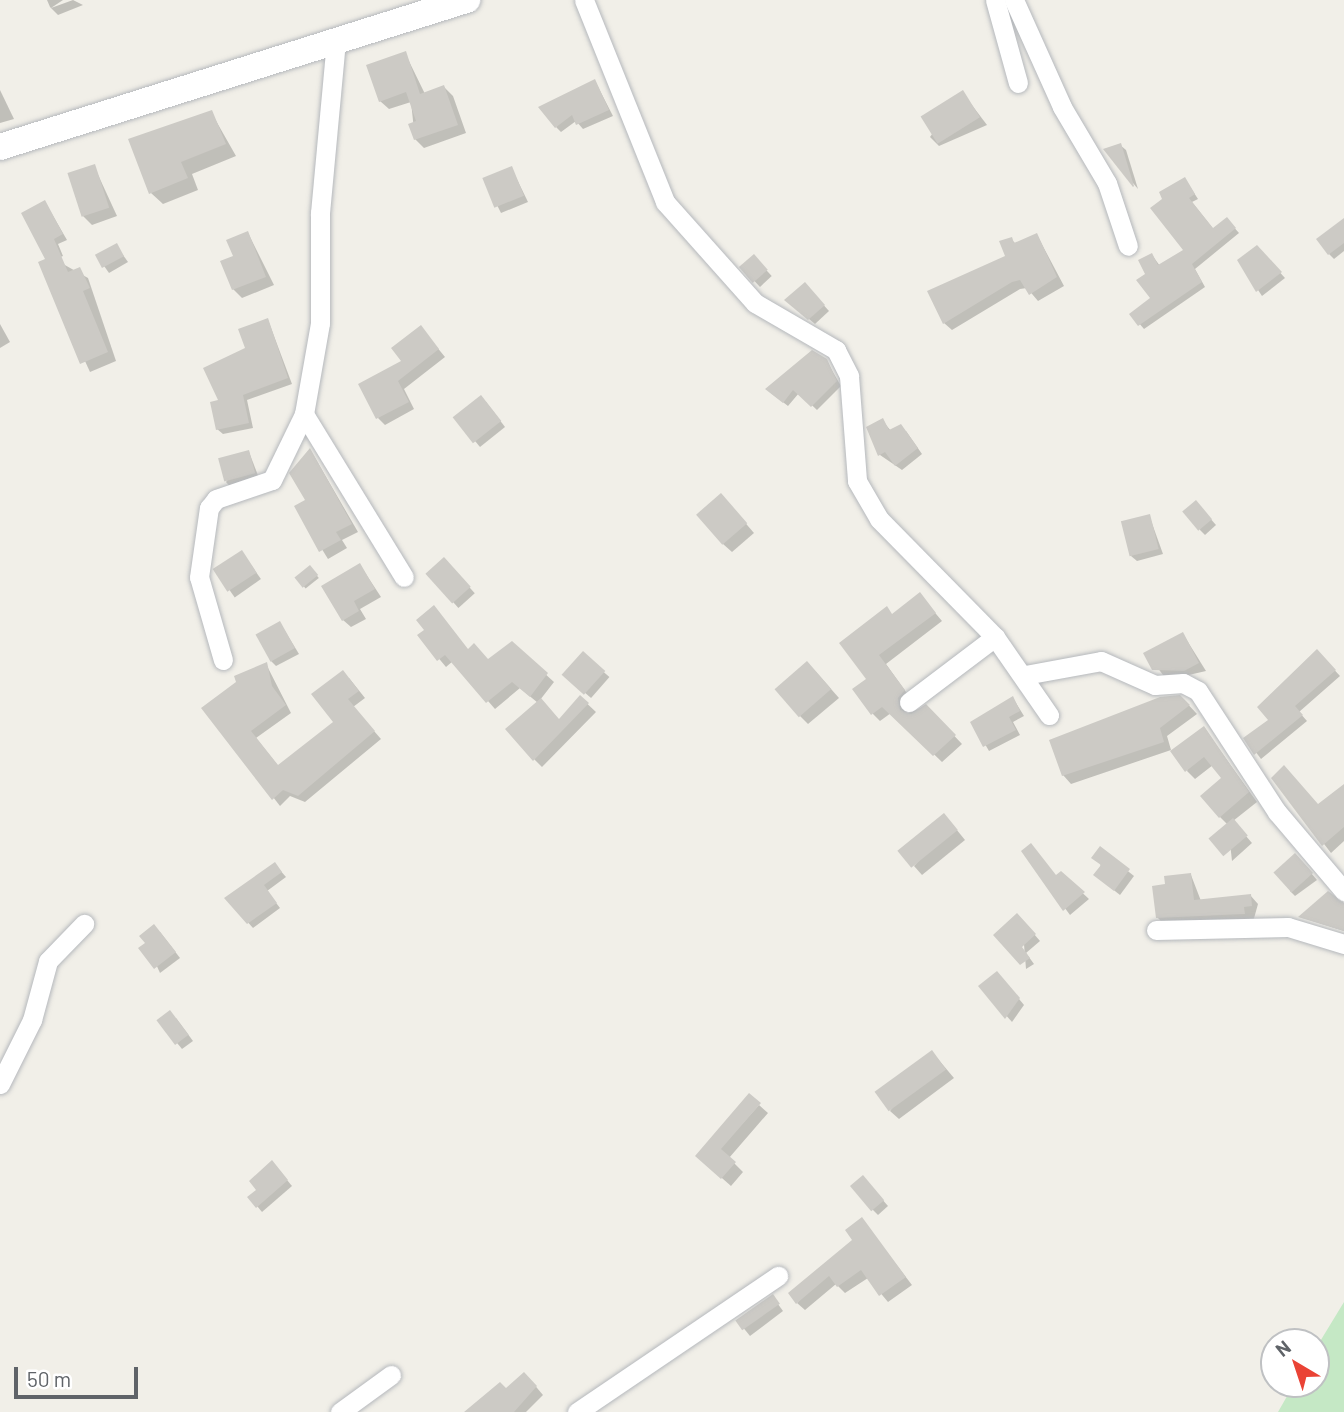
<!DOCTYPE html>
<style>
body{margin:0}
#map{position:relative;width:1344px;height:1412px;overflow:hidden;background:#f1efe8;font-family:Barlow,sans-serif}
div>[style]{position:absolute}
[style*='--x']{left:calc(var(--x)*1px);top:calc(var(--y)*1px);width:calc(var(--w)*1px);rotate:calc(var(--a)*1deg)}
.green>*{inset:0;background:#c5e8c5}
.shadow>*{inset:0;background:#0003;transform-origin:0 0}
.building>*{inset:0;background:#cccac5;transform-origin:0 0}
.roads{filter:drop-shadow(0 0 2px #b5b8bc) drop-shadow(0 0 2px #b5b8bc)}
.street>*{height:19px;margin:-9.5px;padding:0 9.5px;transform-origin:9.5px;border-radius:9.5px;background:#fff}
.secondary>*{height:26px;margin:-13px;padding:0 13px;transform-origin:13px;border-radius:13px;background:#fff}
span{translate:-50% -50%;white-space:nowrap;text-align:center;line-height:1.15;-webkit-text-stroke:5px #fff;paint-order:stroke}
.north{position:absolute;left:1260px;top:1328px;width:70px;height:70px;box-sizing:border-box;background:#fff;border:2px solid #bfc1c3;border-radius:50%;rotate:321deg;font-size:19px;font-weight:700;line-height:28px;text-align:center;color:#5f6368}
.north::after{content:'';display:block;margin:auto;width:24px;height:32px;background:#ea4335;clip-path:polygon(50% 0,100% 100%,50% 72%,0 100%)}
.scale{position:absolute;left:14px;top:1367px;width:124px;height:32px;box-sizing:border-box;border:4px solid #5f6368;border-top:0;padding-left:9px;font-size:21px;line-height:24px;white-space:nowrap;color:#5f6368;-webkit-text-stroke:5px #fff;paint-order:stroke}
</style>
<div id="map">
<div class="green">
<i style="clip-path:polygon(1344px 1302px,1344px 1412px,1278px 1412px,1294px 1384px,1316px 1384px,1316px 1348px)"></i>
</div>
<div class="shadow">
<i style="clip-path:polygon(47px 0,63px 0,51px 8px,73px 0,83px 5px,58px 15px,50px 7px)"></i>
<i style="clip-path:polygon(405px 53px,425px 94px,444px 87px,453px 96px,466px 133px,424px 148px,415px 139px,411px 102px,389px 109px,380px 101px)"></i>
<i style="clip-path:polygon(595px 81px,613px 116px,583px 129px,576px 121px,561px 132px,556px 127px)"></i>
<i style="clip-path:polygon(0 90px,14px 119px,0 123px)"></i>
<i style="clip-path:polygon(962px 92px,987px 125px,939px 146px,930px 137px)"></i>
<i style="clip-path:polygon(211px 112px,236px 156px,192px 174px,198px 190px,163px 204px,151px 193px)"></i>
<i style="clip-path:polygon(1120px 145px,1126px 150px,1138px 189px,1105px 150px)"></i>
<i style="clip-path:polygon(94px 166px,117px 216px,92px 225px,83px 216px)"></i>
<i style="clip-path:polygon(512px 169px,528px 202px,501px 213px,484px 179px)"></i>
<i style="clip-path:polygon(1185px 179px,1198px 199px,1192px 202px,1214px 230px,1231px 224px,1239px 233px,1195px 269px,1205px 287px,1144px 329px,1132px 315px,1152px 299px,1147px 274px,1152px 255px,1160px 266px,1185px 251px)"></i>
<i style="clip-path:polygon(45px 202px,67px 240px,58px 244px,63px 256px,50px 261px)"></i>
<i style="clip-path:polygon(1344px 228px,1344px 251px,1334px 259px,1329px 254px)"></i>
<i style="clip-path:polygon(248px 233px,274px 285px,242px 298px,233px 289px,235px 257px)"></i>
<i style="clip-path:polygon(1037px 235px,1064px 286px,1038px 301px,1027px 288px,1020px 289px,952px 330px,944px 323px,1007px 257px,1011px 239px,1016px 244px)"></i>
<i style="clip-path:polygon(116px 245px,128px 262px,109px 273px,97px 256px)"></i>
<i style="clip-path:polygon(1257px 247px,1285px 278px,1262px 296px,1239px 261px)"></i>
<i style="left:754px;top:257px;width:26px;height:16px;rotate:47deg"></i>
<i style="clip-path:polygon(63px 264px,88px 278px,116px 361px,90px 372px,45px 274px)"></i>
<i style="clip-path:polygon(810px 290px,829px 311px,815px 324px,792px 305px)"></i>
<i style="clip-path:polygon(268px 320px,292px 384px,247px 400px,253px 428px,223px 434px,217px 429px,221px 401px)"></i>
<i style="clip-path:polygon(0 324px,10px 342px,0 348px)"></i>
<i style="clip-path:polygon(427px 335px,445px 357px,404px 389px,414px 409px,385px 425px,378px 418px,403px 362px)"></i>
<i style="clip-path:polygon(826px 360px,841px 386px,817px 410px,799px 393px,788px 406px,771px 393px)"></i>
<i style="clip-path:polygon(486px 402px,505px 427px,480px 447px,455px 417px)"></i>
<i style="clip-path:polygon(882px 420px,891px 431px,906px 431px,922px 454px,902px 470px,880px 455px)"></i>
<i style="clip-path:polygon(311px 451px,358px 532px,342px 540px,347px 548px,328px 559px,296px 507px,307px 500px)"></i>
<i style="clip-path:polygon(249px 452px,259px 478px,231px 488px,226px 482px)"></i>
<i style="clip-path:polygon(729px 504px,754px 533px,732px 552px,723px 544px)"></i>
<i style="clip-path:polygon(1201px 508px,1216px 525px,1205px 535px,1200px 530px)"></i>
<i style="clip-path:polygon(1149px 515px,1163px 554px,1137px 561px,1131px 556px)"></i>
<i style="left:242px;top:552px;width:33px;height:32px;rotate:55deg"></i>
<i style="left:444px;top:559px;width:46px;height:22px;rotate:48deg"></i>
<i style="clip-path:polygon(360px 565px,381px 597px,360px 609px,366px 619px,351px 627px,343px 620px)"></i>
<i style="left:310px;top:567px;width:14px;height:17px;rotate:51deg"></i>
<i style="clip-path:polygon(920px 595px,942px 621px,886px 664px,911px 699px,906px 714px,926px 706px,962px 744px,942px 762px,891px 713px,880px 721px,873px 714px,868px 679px,893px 615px)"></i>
<i style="clip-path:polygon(280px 623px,299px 654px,276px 666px,271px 661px)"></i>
<i style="clip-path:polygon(1183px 634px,1206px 671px,1167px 680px,1146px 653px)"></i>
<i style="clip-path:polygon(420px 636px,488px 661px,511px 643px,554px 682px,540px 700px,559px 721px,580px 697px,596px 712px,542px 767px,534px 759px,538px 703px,520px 688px,495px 709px,453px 661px,446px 667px)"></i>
<i style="clip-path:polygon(1317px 651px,1340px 676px,1299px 712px,1307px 721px,1261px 759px,1246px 739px,1270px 720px)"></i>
<i style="left:583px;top:654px;width:35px;height:28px;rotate:41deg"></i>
<i style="clip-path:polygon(266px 664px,291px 713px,256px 738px,279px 767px,336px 723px,349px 678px,365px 698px,353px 707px,381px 739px,305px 802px,290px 796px,280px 806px,204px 708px)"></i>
<i style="clip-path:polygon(816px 672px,839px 698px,808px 724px,800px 716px)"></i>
<i style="clip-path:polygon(1013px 698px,1024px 716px,1013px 722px,1020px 735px,989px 751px,972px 722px)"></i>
<i style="clip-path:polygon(1184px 700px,1197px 714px,1167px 736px,1171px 750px,1071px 784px,1063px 775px)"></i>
<i style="clip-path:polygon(1204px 728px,1257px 802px,1233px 821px,1252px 843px,1232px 861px,1228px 825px,1220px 817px,1223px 778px,1213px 765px,1195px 779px,1187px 771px)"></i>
<i style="clip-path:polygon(1273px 778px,1319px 806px,1344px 787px,1344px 841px,1331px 853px)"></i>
<i style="clip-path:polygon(952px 824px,965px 840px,922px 875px,914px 866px)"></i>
<i style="clip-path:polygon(1100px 849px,1134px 876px,1120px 895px,1101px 880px)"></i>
<i style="clip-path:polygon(1023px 851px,1056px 877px,1061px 873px,1089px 899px,1070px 915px)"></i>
<i style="clip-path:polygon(1300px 860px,1317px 880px,1295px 896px,1290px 891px)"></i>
<i style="clip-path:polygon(279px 869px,286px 877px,267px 891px,280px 908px,253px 928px,227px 899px)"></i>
<i style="clip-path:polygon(1191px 875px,1201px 901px,1250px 895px,1258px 904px,1253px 922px,1166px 926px,1157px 917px,1167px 886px)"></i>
<i style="clip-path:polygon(1344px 906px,1344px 931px,1300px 917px)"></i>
<i style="clip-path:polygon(1022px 920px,1040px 941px,1026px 953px,1034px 964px,1026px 969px)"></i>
<i style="clip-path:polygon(160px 932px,180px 958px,160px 973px,147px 944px)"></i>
<i style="clip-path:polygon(1002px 978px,1024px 1005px,1012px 1022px,981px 987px)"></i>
<i style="clip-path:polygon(176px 1018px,193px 1041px,182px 1049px,159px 1021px)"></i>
<i style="clip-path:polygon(932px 1052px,954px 1078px,899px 1119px,890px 1111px)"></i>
<i style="clip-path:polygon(759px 1105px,768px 1113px,729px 1158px,743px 1172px,731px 1186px,706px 1164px)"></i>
<i style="clip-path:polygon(277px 1168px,292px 1186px,262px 1212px,257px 1206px)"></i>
<i style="clip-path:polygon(868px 1183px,888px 1206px,878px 1215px,873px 1210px)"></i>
<i style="clip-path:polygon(862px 1220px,912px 1285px,888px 1302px,868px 1278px,845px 1293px,836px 1284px,805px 1310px,797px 1303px,855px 1240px)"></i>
<i style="clip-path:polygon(775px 1300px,783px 1311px,750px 1336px,737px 1320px)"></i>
<i style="clip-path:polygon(532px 1382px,543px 1395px,526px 1412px,474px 1412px)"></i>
</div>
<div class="building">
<i style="clip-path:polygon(406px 51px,420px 94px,444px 85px,458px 125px,414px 140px,408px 124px,416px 121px,406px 92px,379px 102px,366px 65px)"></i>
<i style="clip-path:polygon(595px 79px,609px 110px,576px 125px,572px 115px,555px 128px,538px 107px)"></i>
<i style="left:963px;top:90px;width:32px;height:50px;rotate:58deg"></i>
<i style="clip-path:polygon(212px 110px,226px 144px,181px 162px,188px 178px,149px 194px,128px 139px)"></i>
<i style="clip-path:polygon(1121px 143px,1134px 186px,1133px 187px,1103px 149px)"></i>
<i style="left:95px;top:164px;width:46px;height:29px;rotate:72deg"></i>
<i style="left:512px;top:166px;width:32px;height:32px;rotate:68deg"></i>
<i style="clip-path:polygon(1185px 177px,1195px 194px,1189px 198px,1213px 228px,1227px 217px,1236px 228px,1192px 264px,1202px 282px,1138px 326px,1129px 314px,1150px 298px,1136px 280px,1145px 274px,1138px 260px,1152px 253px,1158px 265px,1183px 250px,1150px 208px,1162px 199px,1159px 192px)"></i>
<i style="clip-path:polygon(45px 200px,63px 234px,54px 239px,68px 272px,80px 267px,90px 288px,83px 291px,108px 352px,80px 364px,38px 262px,45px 259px,21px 213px)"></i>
<i style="clip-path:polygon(1344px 218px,1344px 243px,1328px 255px,1316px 239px)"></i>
<i style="clip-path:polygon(248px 231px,266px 277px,232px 290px,220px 261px,233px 256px,226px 240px)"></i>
<i style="clip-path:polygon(1037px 233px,1057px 277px,1029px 295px,1020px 280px,1012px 282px,943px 324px,927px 291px,1005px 256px,999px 241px,1012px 237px,1014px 243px)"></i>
<i style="left:117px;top:243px;width:15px;height:25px;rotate:62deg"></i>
<i style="clip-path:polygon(1257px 245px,1282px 272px,1256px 292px,1237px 260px)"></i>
<i style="left:754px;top:254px;width:21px;height:20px;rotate:49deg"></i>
<i style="clip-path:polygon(805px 282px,825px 305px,808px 320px,784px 300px)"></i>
<i style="clip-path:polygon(268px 318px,288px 378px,243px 395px,249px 423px,216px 430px,210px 402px,218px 400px,203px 368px,245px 348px,238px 329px)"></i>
<i style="clip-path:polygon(421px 325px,439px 349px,398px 381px,409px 402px,376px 419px,358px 384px,401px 361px,391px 348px)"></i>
<i style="clip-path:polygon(812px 350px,827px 359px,837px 381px,811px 407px,793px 390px,783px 403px,765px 389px)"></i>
<i style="left:481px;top:395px;width:33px;height:36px;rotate:52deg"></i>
<i style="clip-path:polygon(883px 418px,889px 430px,901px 424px,918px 448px,895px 466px,885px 452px,878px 456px,866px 427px)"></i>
<i style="clip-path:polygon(310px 448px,352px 524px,336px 532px,341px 540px,319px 552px,294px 506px,305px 500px,289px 473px)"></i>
<i style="left:249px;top:450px;width:24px;height:32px;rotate:75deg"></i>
<i style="left:721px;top:493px;width:40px;height:33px;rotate:49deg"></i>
<i style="left:1196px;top:500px;width:25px;height:18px;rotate:50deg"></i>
<i style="left:1150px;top:514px;width:36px;height:30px;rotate:76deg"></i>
<i style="left:242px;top:550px;width:27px;height:35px;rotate:57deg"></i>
<i style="left:444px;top:557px;width:40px;height:25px;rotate:48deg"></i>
<i style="clip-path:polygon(360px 563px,375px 589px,354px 601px,359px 611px,342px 621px,321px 586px)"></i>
<i style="left:310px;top:565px;width:13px;height:20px;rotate:51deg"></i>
<i style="clip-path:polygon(920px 592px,936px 613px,879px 655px,905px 690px,898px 698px,900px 710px,911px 714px,926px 704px,956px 735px,933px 756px,882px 707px,871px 715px,852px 689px,866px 679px,839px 643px,887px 606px,892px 614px)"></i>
<i style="clip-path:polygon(434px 605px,468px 649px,474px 643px,488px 659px,512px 641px,548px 673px,530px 697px,512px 682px,486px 703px,445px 655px,437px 661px,417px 635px,424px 630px,416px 620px)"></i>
<i style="left:280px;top:621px;width:31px;height:28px;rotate:61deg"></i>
<i style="clip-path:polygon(1183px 632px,1199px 663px,1184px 671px,1152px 670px,1143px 653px)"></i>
<i style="clip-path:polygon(1317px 649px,1336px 670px,1295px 706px,1303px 715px,1254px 755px,1243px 738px,1268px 720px,1257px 707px)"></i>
<i style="left:583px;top:651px;width:30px;height:32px;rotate:42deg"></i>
<i style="left:807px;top:661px;width:37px;height:43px;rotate:49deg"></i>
<i style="clip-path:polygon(267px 662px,272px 686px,286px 705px,251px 731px,278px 765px,333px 722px,311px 694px,343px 670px,359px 691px,348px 699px,375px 731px,298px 796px,283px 790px,272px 800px,201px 708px,236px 682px,234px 676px)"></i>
<i style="clip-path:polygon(580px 695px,589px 703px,533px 761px,505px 729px,541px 698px,559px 719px)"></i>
<i style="clip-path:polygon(1013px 696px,1020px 711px,1009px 717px,1016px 730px,983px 747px,970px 722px)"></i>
<i style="clip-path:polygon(1160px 697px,1180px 695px,1190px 705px,1160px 728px,1164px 742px,1062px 776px,1049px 740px)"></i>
<i style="clip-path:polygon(1204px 726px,1249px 792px,1219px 818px,1200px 796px,1221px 778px,1204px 757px,1185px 772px,1170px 751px)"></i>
<i style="clip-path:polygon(1284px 765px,1318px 804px,1344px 784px,1344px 827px,1322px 846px,1271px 778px)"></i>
<i style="left:944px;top:813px;width:22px;height:60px;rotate:51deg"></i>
<i style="left:1233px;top:818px;width:23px;height:32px;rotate:50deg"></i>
<i style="clip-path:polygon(1031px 843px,1056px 875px,1061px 871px,1085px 892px,1063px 911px,1021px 851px)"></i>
<i style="clip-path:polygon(1100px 846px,1130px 869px,1114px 891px,1093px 875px,1101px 865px,1091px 858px)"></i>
<i style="left:1295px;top:853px;width:27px;height:29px;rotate:48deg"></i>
<i style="clip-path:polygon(275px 862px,282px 872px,264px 885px,277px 903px,247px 924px,224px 898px)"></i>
<i style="clip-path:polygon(1191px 873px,1194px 900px,1251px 894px,1252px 906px,1244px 907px,1245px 914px,1156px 918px,1152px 886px,1165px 884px,1164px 876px)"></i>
<i style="clip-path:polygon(1328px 891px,1344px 903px,1344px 931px,1298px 917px)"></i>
<i style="clip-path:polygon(1017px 913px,1036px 934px,1022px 947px,1030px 958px,1020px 965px,993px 935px)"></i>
<i style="clip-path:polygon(154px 924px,176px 952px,154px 969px,138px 948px,145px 943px,139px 936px)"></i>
<i style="clip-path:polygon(997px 971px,1020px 998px,1005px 1019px,978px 986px)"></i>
<i style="left:170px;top:1010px;width:31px;height:17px;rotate:53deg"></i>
<i style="left:932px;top:1050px;width:24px;height:71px;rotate:54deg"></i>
<i style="clip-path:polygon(749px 1093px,761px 1103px,721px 1149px,736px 1162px,721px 1179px,695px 1156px)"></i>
<i style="clip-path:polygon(272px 1160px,288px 1180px,256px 1208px,247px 1197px,256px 1190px,249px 1181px)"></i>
<i style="left:863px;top:1175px;width:33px;height:17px;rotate:50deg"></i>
<i style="clip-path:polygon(862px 1217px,906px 1277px,879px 1296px,861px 1270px,837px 1287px,829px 1276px,796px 1304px,788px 1293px,852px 1240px,845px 1230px)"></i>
<i style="left:773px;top:1294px;width:12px;height:46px;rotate:55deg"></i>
<i style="clip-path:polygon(524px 1372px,537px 1386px,514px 1412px,464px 1412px,500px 1382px,506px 1388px)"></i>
</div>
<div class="roads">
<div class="street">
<i style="--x:584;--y:0;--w:218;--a:68.1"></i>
<i style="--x:665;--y:202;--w:135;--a:48.3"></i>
<i style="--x:755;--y:303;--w:94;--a:30.1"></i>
<i style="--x:836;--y:350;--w:29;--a:63"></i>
<i style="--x:849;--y:376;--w:105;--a:85.6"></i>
<i style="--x:857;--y:481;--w:44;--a:59.9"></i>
<i style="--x:879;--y:519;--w:165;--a:45.5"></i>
<i style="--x:995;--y:637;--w:95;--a:55.3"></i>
<i style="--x:995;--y:0;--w:86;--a:74.5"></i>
<i style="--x:1014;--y:0;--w:117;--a:65.8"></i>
<i style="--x:1062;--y:107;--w:88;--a:59.4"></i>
<i style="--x:1107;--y:183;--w:66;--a:71.6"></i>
<i style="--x:304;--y:414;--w:191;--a:58.5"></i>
<i style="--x:223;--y:660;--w:86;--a:-106.1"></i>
<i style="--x:199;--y:577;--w:70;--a:-81.8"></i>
<i style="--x:209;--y:508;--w:11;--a:-52"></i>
<i style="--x:216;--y:499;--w:59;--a:-18.7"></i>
<i style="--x:272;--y:480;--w:73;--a:-64.1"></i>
<i style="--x:304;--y:414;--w:92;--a:-80"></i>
<i style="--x:320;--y:323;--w:110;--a:-90"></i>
<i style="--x:320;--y:213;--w:173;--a:-84.7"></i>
<i style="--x:1025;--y:675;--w:77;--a:-10.4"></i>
<i style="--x:1101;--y:661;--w:59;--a:24"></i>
<i style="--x:1155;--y:685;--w:28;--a:-4"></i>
<i style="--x:1183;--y:683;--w:17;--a:28"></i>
<i style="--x:1198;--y:691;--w:145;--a:56.9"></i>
<i style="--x:1277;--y:812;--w:104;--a:49.7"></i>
<i style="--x:909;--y:702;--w:108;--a:-37.1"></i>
<i style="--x:1156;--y:930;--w:132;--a:-1.3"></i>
<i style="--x:1288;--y:927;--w:59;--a:16.9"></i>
<i style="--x:0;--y:1084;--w:72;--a:-63.4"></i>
<i style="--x:32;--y:1020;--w:61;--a:-74.8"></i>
<i style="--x:48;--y:961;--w:52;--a:-45.8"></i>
<i style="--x:340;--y:1412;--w:63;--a:-36"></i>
<i style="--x:577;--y:1412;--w:243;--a:-34.1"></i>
</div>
<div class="secondary">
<i style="--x:0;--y:147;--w:490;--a:-17.5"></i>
</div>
</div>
<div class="north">N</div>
<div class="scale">50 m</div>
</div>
